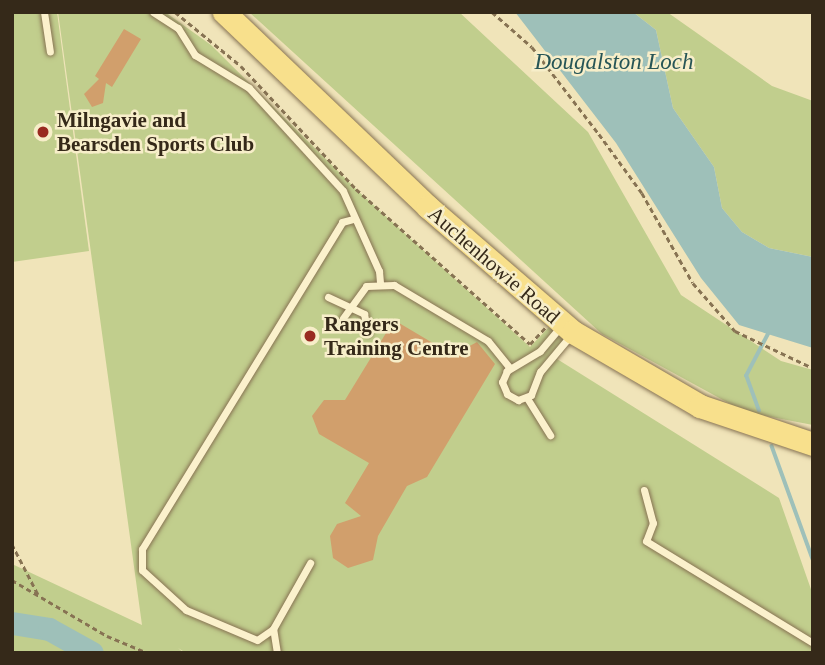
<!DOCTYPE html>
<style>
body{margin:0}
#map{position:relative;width:825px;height:665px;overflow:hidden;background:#f0e4b9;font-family:"Times New Roman",serif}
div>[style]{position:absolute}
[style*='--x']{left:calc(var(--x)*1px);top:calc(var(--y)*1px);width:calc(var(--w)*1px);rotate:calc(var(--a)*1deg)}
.green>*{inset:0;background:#c1ce8d}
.water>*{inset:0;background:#9ec0b9}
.stream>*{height:3.5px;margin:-1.75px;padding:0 1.75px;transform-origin:1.75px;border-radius:1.75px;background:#9ec0b9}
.river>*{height:23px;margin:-11.5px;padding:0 11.5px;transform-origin:11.5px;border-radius:11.5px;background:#9ec0b9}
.building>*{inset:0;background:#d19f6c}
.path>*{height:2.5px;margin-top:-1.25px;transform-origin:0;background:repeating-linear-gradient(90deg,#877353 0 5px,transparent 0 8.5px)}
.roads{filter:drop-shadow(0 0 2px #877353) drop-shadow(0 0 2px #877353)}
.lane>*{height:7px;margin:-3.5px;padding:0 3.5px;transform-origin:3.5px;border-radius:3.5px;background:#fbf1cc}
.primary>*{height:23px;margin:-11.5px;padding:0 11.5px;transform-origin:11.5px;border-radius:11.5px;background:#f8e08c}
.dots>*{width:19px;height:19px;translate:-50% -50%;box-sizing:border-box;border:4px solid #f7eec9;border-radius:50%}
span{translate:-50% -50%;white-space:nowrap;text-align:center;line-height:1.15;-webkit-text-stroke:5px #f7eec9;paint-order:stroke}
.poi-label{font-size:21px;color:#352919;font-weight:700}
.left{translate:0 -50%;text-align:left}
.street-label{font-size:21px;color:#352919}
.water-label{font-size:23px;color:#275556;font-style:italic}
.frame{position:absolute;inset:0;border:14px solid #352919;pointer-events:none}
</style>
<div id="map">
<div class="green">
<i style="clip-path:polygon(12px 12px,57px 12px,89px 251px,12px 262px)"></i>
<i style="clip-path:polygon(58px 12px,165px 12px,211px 45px,358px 191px,530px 347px,549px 327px,569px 344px,557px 359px,779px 498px,813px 595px,813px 653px,186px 653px,178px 648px,184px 653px,12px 653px,12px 564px,142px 625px)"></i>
<i style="clip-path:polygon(249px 12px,459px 12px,588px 132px,681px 295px,781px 361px,813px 370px,813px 425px,745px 412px,602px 334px)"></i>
<i style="clip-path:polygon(633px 12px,667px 12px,772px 86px,813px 101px,813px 257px,769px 248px,742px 232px,722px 208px,714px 167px,673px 108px,656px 30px)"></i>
</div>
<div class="water">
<i style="clip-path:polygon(515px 12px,633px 12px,656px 30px,673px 108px,714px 167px,722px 208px,742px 232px,769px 248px,813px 257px,813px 348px,739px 325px,701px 278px,616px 143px)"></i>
</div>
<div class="stream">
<i style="--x:759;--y:411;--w:37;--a:-110"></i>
<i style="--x:746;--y:376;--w:47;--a:-62.4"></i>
<i style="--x:772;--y:446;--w:120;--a:70.1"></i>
</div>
<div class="river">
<i style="--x:12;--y:623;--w:37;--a:9"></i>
<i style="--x:49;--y:629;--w:49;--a:29.2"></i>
</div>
<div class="building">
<i style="clip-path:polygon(124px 29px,141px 39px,112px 87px,106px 83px,103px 103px,92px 107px,84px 94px,99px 79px,95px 76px)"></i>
<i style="clip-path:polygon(394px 320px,453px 355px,477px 342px,495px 364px,427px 477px,407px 486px,378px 536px,373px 560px,348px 568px,333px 558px,330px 536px,337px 524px,361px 516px,345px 503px,369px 463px,319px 434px,312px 416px,324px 400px,345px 400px)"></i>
</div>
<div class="path">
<i style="--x:175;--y:12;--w:85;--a:39.3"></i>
<i style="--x:241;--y:66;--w:168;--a:46.9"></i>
<i style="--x:356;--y:189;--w:233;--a:41.7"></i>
<i style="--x:492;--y:12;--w:53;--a:41.2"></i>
<i style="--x:532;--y:47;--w:110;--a:52.4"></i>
<i style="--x:599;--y:134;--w:73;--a:53.9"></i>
<i style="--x:642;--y:193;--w:103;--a:60.5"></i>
<i style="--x:693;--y:283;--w:64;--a:48.8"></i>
<i style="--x:735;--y:331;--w:86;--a:25.4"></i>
<i style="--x:530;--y:344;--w:22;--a:-47"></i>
<i style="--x:12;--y:544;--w:59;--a:62.6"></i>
<i style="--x:12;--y:580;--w:110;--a:30.5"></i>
<i style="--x:107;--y:636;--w:44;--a:22.5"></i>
</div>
<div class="roads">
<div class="lane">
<i style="--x:44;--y:12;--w:40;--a:81.5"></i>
<i style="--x:153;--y:12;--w:30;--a:33"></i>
<i style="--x:178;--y:28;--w:32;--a:58"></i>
<i style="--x:195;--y:55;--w:63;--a:31.4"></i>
<i style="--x:249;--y:88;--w:139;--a:47.6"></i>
<i style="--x:343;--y:191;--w:88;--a:65.8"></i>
<i style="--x:379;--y:271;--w:12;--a:85"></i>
<i style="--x:328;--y:297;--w:40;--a:25"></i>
<i style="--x:364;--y:314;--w:19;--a:78"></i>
<i style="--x:343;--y:318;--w:39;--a:-54"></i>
<i style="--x:366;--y:286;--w:28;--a:-2"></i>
<i style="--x:394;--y:285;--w:109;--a:30.8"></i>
<i style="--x:488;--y:341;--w:35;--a:51"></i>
<i style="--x:561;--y:326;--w:33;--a:130"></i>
<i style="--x:540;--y:351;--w:39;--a:149"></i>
<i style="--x:507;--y:371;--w:12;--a:114"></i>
<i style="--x:502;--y:382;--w:13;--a:67"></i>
<i style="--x:507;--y:394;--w:13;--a:29"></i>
<i style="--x:518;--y:400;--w:14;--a:-21"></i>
<i style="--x:531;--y:395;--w:25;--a:-69"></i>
<i style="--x:540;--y:372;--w:47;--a:-50.2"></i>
<i style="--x:527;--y:398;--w:44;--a:58.1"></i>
<i style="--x:644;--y:490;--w:34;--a:75"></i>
<i style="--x:653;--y:523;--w:19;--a:111"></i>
<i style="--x:646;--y:541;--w:196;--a:31.4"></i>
<i style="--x:273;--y:629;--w:76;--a:-60.7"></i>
<i style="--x:277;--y:653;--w:24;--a:-99"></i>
<i style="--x:273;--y:629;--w:19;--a:145"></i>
<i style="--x:257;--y:640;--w:77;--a:-157.1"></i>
<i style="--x:186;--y:610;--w:59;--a:-137.7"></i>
<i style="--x:142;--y:570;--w:21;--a:-90"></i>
<i style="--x:142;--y:549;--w:383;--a:-58.5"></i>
<i style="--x:342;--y:222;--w:11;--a:-15"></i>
</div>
<div class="primary">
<i style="--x:224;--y:12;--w:282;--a:43.7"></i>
<i style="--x:428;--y:207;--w:191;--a:40.8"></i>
<i style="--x:573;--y:332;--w:147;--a:30.2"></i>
<i style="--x:700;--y:406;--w:119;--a:18.6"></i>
</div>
</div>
<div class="dots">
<i style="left:43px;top:132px;background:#992a20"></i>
<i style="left:310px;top:336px;background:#992a20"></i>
</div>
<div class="poi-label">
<span class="left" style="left:57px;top:132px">Milngavie and<br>Bearsden Sports Club</span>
<span class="left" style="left:324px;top:336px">Rangers<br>Training Centre</span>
</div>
<div class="street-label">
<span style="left:494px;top:265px;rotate:41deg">Auchenhowie Road</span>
</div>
<div class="water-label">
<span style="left:614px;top:62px">Dougalston Loch</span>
</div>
<div class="frame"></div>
</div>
